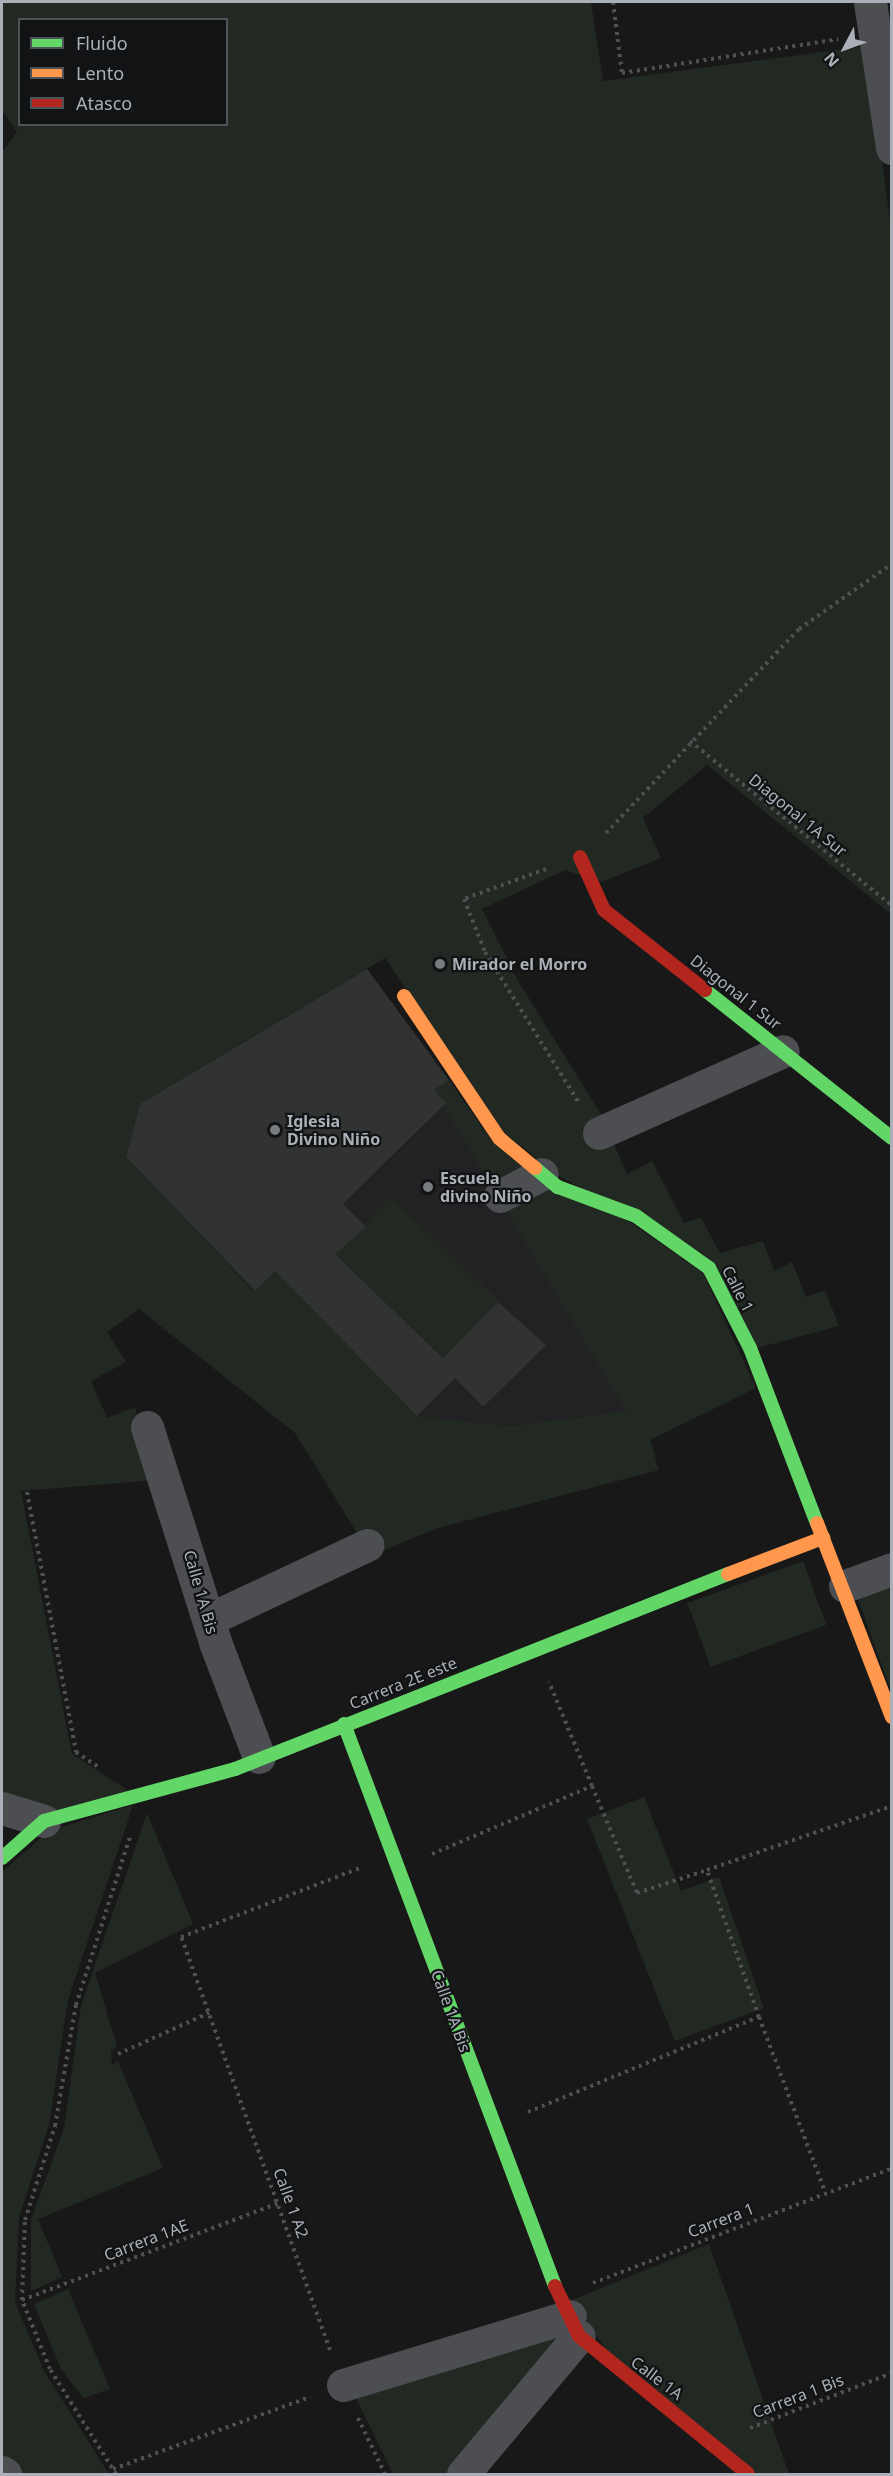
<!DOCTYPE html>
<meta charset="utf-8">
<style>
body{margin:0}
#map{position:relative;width:893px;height:2476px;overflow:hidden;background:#181818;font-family:"Noto Sans",sans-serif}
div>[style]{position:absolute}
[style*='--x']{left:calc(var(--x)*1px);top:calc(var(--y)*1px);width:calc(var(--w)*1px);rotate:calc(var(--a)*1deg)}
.built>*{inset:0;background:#222224}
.green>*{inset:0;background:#222922;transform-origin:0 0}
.building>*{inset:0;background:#313232}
.path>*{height:4px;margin-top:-2px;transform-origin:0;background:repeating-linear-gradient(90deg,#4e5052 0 3px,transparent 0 7.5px)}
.street>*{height:33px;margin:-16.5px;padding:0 16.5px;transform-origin:16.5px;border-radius:16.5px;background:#4d4e51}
.fast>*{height:14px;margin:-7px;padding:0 7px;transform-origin:7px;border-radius:7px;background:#63d668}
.slow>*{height:14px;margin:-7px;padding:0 7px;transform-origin:7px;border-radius:7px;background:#ff974d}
.jam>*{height:14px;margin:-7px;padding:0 7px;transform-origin:7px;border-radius:7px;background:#b3261e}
.dots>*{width:16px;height:16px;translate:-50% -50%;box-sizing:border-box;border:3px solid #121314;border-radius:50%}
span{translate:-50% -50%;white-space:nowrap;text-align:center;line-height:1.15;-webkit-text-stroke:4.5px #121314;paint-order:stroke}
.street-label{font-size:16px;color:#abb0b8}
.poi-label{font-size:16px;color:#abb0b8;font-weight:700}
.left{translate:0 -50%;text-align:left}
.frame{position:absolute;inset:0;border:3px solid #abb0b8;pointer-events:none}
.legend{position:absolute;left:18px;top:18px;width:210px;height:108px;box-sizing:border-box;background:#121314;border:2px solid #4f5256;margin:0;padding:8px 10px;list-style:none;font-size:18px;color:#abb0b8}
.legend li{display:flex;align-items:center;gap:12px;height:30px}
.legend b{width:30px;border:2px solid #4f5256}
.north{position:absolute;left:815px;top:18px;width:60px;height:60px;-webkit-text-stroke:4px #121314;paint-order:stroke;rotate:229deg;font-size:16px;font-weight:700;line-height:24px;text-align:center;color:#abb0b8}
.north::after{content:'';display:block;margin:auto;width:21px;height:27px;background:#abb0b8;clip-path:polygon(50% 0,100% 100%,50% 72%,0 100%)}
</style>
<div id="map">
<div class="built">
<i style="clip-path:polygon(446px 1103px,626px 1411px,510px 1426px,417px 1416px,275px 1271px)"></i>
</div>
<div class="green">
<i style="clip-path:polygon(evenodd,2px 2px,591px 2px,603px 81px,867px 46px,892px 238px,891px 914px,707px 765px,643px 818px,661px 858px,602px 882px,565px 870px,482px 909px,518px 981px,601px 1114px,627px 1174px,652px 1161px,684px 1223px,701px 1218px,720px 1253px,763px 1241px,774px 1271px,792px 1262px,806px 1297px,825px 1290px,839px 1326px,757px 1348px,713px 1263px,561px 1177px,503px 1132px,385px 958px,140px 1104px,126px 1157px,254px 1291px,275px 1271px,417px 1416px,510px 1426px,626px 1411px,434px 1090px,449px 1080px,494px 1144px,634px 1225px,703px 1273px,756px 1388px,650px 1440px,659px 1470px,434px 1529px,376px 1554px,357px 1533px,295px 1433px,139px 1309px,107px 1332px,126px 1362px,91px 1381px,107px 1418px,135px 1407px,155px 1480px,21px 1491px,72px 1754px,132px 1793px,46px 1817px,2px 1803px,2px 152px,17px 132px,2px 110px,2px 2px,20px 20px,226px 20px,226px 124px,20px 124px,20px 20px)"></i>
<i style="left:391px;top:1197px;width:150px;height:79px;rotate:44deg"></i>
<i style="left:803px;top:1561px;width:68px;height:123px;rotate:70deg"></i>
<i style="clip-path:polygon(891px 1578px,891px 1691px,855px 1591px)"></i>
<i style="clip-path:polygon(644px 1797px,681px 1891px,719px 1877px,764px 2008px,675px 2041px,587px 1819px)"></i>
<i style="clip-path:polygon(133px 1805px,68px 2000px,49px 2125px,19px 2217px,15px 2302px,44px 2371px,109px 2474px,21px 2474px,2px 2459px,2px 1872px,49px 1831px)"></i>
<i style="clip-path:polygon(147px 1813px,193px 1924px,95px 1973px,117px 2046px,111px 2051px,112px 2065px,118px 2061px,163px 2168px,38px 2219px,62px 2277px,31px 2291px,31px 2220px,64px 2128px,81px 2006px)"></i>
<i style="clip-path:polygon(709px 2244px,789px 2474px,758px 2474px,607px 2351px,572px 2300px)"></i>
<i style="clip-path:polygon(68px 2289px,110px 2389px,83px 2398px,61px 2369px,34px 2304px)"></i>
<i style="clip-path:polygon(567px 2324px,452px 2474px,393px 2474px,355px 2396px)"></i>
</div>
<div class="building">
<i style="clip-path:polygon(367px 969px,449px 1080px,434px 1090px,446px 1103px,343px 1204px,366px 1227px,335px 1254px,443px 1358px,498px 1302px,546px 1345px,483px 1407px,455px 1378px,417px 1416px,275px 1271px,255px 1291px,126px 1157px,140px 1104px)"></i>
</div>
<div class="path">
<i style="--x:613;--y:2;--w:72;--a:82.8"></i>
<i style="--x:622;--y:73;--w:219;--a:-8.9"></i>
<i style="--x:690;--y:741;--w:261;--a:39.2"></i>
<i style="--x:606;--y:833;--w:281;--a:-46.6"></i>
<i style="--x:799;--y:629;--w:113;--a:-35"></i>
<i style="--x:546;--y:869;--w:87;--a:159.9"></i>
<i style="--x:464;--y:899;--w:57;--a:68.4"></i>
<i style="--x:485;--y:952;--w:178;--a:58.1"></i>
<i style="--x:27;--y:1492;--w:265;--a:79.3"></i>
<i style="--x:76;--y:1752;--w:29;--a:34"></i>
<i style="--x:592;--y:1786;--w:116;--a:67.2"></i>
<i style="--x:637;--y:1893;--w:74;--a:-18.2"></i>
<i style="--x:432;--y:1854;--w:174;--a:-23"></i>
<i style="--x:592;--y:1786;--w:113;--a:-112.5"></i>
<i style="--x:759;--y:2017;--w:156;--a:-109.5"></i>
<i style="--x:707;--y:1870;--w:196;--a:-19.1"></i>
<i style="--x:118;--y:2054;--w:100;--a:-24.3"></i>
<i style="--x:528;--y:2112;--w:250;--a:-22.4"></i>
<i style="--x:759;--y:2017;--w:187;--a:69.3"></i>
<i style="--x:593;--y:2283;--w:320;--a:-21"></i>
<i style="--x:22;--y:2300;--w:275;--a:-20.7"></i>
<i style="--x:330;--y:2350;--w:439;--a:-109.8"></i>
<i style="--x:181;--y:1937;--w:192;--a:-21.1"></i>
<i style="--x:358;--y:2418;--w:62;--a:64.3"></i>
<i style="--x:750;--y:2428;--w:152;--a:-21.2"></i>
<i style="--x:113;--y:2469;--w:210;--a:-20.1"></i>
<i style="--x:116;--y:2474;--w:124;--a:-122.2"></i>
<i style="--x:50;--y:2369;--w:74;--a:-112.1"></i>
<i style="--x:22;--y:2300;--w:80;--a:-87.9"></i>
<i style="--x:25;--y:2220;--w:99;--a:-72.3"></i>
<i style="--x:55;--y:2126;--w:123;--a:-80.2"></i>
<i style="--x:76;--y:2005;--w:176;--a:-72.2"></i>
</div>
<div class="street">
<i style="--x:870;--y:2;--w:148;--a:81.4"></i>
<i style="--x:599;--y:1133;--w:201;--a:-24"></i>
<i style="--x:500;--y:1196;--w:47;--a:-27.6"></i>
<i style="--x:147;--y:1427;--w:225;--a:72.4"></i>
<i style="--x:215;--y:1642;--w:123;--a:69.1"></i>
<i style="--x:845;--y:1586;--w:50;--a:-19.9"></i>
<i style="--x:210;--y:1619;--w:174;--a:-25.2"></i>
<i style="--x:2;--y:1808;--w:44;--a:17.2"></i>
<i style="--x:343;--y:2385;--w:237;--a:-16.9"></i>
<i style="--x:2;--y:2472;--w:4;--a:34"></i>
<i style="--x:463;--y:2474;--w:180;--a:-50"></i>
</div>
<div class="fast">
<i style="--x:705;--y:990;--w:238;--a:38.4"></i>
<i style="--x:535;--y:1168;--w:30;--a:40"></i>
<i style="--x:558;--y:1187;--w:83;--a:20.4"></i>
<i style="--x:636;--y:1216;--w:90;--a:35.5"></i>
<i style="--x:709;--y:1268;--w:90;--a:62.9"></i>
<i style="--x:750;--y:1348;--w:187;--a:69.1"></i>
<i style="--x:344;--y:1724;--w:600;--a:69.42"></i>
<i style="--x:2;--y:1858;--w:56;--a:-41.4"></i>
<i style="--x:44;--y:1821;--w:198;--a:-15.2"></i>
<i style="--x:235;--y:1769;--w:530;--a:-21.58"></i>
</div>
<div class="slow">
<i style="--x:404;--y:996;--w:171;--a:56.2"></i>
<i style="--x:499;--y:1138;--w:47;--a:39.8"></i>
<i style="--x:817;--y:1523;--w:208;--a:68.9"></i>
<i style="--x:728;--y:1574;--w:102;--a:-20.8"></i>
</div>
<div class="jam">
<i style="--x:580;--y:857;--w:58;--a:65.6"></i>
<i style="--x:604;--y:910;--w:129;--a:38.4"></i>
<i style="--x:555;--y:2286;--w:55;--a:64.4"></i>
<i style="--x:579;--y:2336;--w:218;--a:39.2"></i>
</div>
<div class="dots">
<i style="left:440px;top:964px;background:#787b80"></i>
<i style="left:275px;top:1130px;background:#787b80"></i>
<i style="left:428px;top:1187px;background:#787b80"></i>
</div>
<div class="street-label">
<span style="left:798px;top:815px;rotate:39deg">Diagonal 1A Sur</span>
<span style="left:736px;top:992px;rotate:38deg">Diagonal 1 Sur</span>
<span style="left:738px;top:1289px;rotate:63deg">Calle 1</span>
<span style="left:201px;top:1592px;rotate:74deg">Calle 1A Bis</span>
<span style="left:403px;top:1683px;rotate:-22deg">Carrera 2E este</span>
<span style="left:451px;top:2011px;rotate:70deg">Calle 1A Bis</span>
<span style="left:291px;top:2203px;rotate:70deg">Calle 1 A2</span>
<span style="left:721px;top:2220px;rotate:-21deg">Carrera 1</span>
<span style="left:146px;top:2240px;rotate:-21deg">Carrera 1AE</span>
<span style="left:657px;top:2378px;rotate:37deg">Calle 1A</span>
<span style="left:798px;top:2396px;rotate:-21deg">Carrera 1 Bis</span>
</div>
<div class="poi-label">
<span class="left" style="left:452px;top:964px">Mirador el Morro</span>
<span class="left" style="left:287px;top:1130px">Iglesia<br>Divino Niño</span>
<span class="left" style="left:440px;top:1187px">Escuela<br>divino Niño</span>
</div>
<div class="frame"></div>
<ul class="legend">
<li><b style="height:8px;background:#63d668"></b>Fluido</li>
<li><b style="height:8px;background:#ff974d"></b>Lento</li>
<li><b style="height:8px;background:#b3261e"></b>Atasco</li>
</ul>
<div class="north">N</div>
</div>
